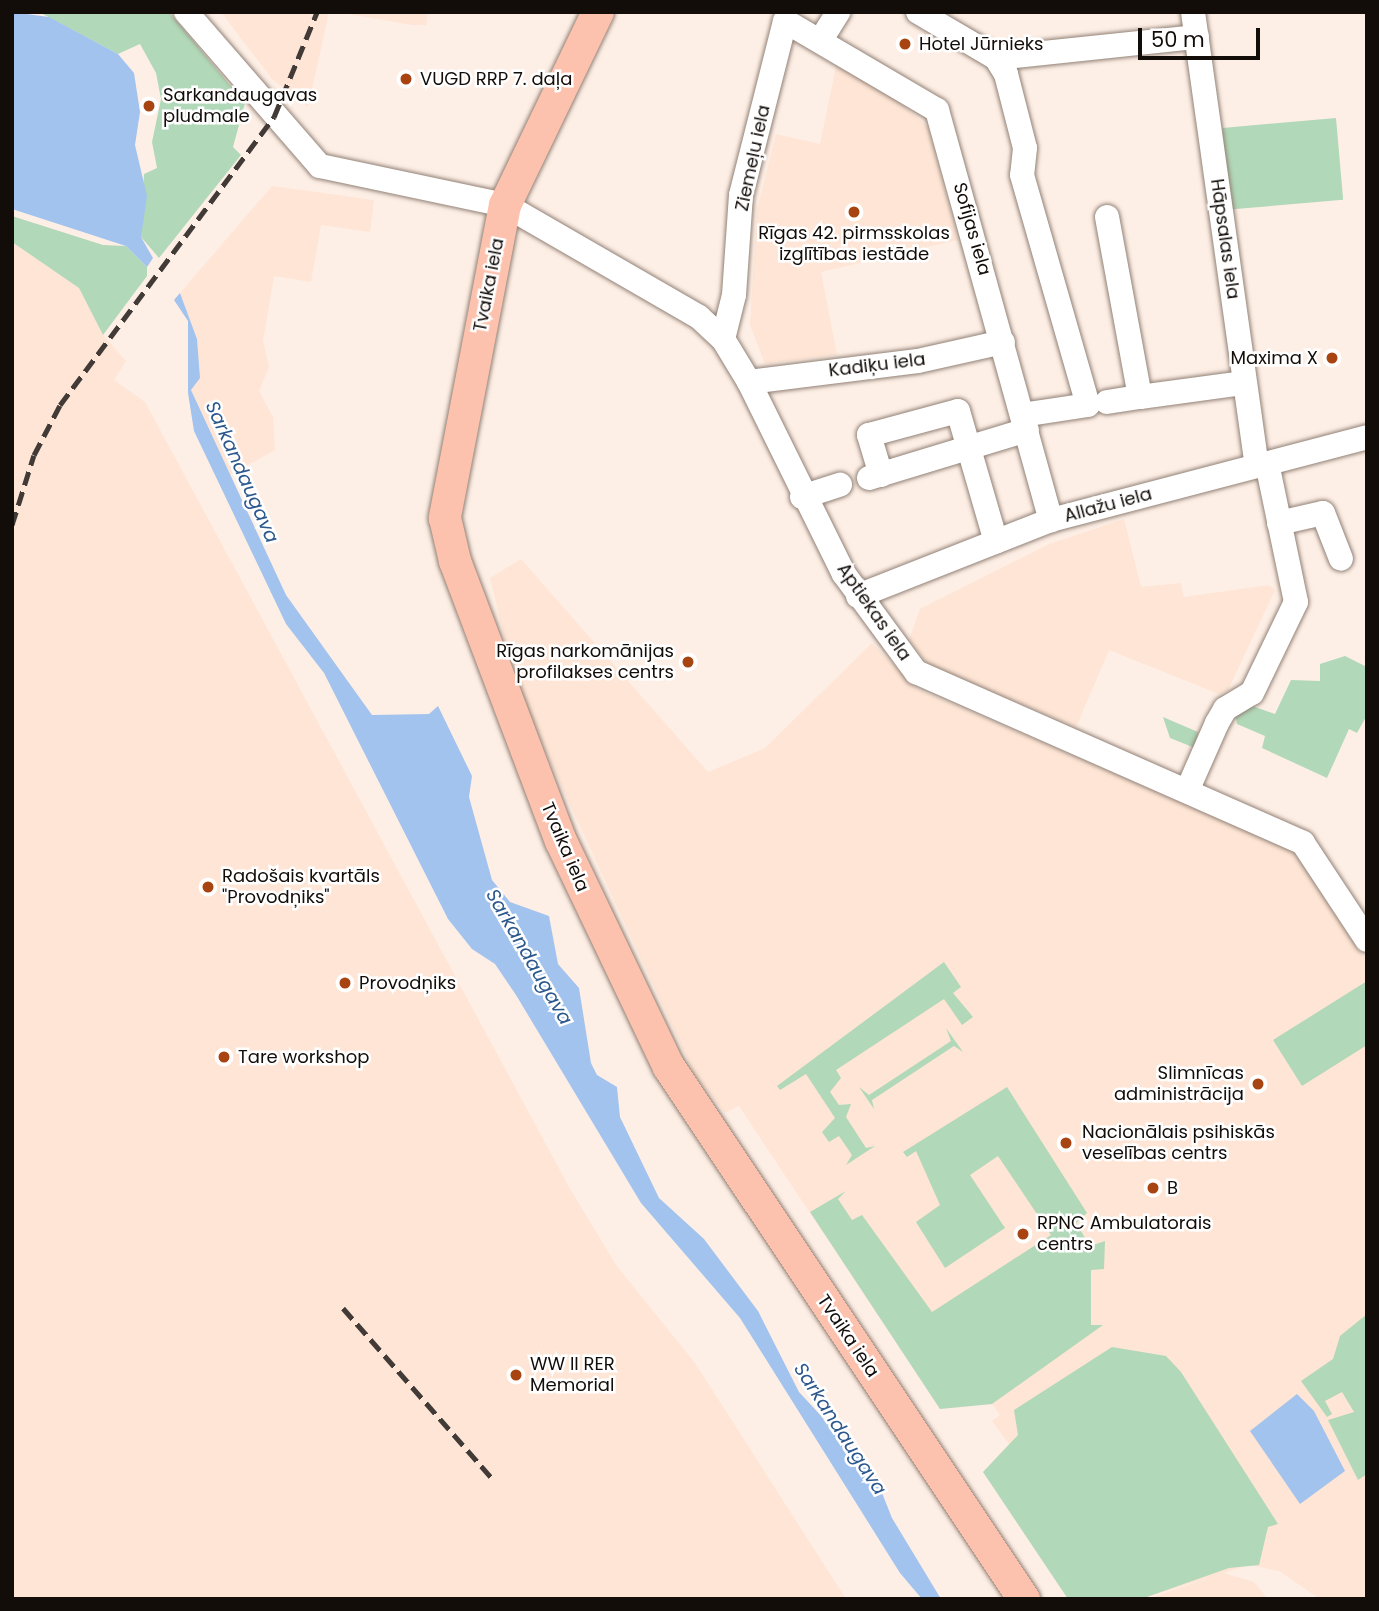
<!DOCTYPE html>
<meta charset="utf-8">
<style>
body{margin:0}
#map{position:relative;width:1379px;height:1611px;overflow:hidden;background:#feefe6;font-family:Poppins,sans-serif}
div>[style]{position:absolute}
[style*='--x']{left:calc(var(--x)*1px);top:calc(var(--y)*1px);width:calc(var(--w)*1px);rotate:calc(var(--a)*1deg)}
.built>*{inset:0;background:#fee5d5}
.green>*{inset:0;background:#b1d8b8;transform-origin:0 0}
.water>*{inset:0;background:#a2c3ed}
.roads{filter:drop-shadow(0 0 2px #918176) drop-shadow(0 0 2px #918176)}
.minor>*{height:24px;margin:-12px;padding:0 12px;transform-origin:12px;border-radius:12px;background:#fff}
.major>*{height:32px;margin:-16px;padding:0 16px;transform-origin:16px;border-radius:16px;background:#fdc2ae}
.rail>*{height:5px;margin-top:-2.5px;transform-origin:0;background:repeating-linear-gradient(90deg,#423a36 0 14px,transparent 0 21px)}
.dots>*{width:19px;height:19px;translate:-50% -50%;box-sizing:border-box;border:4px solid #fff;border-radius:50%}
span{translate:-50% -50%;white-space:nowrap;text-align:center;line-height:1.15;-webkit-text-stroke:5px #fff;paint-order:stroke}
.poi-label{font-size:18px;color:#130d0a}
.left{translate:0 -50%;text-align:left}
.right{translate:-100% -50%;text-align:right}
.street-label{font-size:18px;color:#130d0a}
.water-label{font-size:19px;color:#2c588d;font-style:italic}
.frame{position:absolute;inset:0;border:14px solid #130d0a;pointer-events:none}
.scale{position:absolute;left:1138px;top:28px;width:122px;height:32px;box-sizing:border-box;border:4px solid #130d0a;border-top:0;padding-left:9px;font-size:21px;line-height:24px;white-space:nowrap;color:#130d0a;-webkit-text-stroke:5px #fff;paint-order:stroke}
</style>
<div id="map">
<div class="built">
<i style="clip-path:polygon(221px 12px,329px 12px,308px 107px,272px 79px)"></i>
<i style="clip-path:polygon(336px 12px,428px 12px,426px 25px,413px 25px)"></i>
<i style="clip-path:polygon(849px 59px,928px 127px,958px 240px,821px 272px,837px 355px,765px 364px,750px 325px,757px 210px,776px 134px,820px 144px,837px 62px)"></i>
<i style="clip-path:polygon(272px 186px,374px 200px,370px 232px,321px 225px,311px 282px,274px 276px,263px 341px,269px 367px,259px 391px,273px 417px,275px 450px,230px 475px,191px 390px,197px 381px,197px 339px,180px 293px)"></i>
<i style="clip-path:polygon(12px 242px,79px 288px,103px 335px,126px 361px,114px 380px,145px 402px,569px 1187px,616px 1265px,695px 1363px,846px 1599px,12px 1599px)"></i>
<i style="clip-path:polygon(1124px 519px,1141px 587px,1181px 583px,1184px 597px,1269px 585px,1275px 590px,1228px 690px,1219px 694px,1109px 650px,1076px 727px,929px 665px,909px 640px,920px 609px,1049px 544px)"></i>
<i style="clip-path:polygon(521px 559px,708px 772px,765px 748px,872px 643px,915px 688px,1295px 851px,1367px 961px,1366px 1599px,1320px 1599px,1279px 1571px,1249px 1565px,1141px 1599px,1068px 1599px,983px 1472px,1009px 1444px,992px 1421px,1000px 1415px,992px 1404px,940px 1409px,739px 1106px,725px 1113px,694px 1073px,517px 690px,490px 578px)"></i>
<i style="clip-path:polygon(1223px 1573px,1254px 1582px,1268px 1599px,1148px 1599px)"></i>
</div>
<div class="green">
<i style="clip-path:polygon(39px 12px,169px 12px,245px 103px,233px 147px,241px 155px,159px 258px,141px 237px,144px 174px,157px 168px,152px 142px,161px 99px,156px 73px,140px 44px,118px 54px)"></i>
<i style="left:1336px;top:118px;width:82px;height:114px;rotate:85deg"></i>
<i style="clip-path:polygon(12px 216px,103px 245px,126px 246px,147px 267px,147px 276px,103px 335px,79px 288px,12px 242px)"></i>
<i style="clip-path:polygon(1345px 656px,1367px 667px,1367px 715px,1357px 733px,1349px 729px,1327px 778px,1262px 748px,1265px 736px,1237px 724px,1235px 713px,1244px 703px,1275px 714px,1291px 680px,1320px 681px,1320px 664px)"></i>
<i style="clip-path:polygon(1163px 717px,1198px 732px,1195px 748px,1170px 738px)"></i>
<i style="clip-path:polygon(944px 962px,961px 987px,953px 993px,973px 1017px,962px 1025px,944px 999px,836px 1070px,841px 1078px,830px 1092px,839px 1105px,851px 1104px,846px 1117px,866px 1148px,875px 1146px,846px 1165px,852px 1155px,839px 1136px,829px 1142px,822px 1132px,835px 1118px,806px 1074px,780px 1090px,777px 1086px)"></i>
<i style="clip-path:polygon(1367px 981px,1367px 1045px,1302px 1086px,1273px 1040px)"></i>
<i style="clip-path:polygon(946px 1028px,963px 1052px,954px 1046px,872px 1100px,874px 1109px,859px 1087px,869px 1095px,951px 1041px)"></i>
<i style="clip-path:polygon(1007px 1087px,1087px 1213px,1076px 1223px,1090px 1246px,1105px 1241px,1104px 1269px,1091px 1270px,1091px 1325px,1103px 1325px,992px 1404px,940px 1409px,810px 1212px,846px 1191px,838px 1199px,852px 1220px,862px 1215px,932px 1312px,1051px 1235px,998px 1156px,970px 1175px,1005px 1228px,945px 1268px,916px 1222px,940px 1205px,916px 1151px,907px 1157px,903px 1152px)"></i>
<i style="clip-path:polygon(1367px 1314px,1367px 1474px,1358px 1480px,1328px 1420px,1354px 1412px,1342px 1392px,1325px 1401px,1332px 1414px,1327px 1417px,1301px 1381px,1333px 1359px,1340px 1336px)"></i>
<i style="clip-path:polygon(1112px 1347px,1166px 1356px,1181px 1372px,1278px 1524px,1268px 1527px,1259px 1565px,1229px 1568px,1141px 1599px,1068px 1599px,983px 1472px,1018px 1435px,1014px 1410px)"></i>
</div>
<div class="water">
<i style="clip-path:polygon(12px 12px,49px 17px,118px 54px,134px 73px,140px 112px,135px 145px,147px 196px,141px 237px,153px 258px,147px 267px,126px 246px,12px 209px)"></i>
<i style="clip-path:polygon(180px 293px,197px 339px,200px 378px,191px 390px,286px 595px,372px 715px,429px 714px,438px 706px,472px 776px,469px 797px,492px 880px,510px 902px,549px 916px,558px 964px,579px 988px,591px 1063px,597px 1075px,617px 1087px,620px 1117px,659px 1198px,704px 1239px,758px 1311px,799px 1392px,874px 1473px,892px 1518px,941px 1599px,922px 1599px,900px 1573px,740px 1318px,641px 1203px,516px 995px,495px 964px,472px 949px,448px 919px,324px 673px,286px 624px,194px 431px,188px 393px,188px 321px,174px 300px)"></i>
<i style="clip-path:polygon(1297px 1394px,1314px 1411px,1345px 1471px,1300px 1504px,1250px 1431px)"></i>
</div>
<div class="roads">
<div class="minor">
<i style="--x:186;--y:12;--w:204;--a:49"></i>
<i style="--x:320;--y:166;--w:189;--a:11.9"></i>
<i style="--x:505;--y:205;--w:224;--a:30"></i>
<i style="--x:699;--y:317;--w:33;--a:43"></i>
<i style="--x:723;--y:339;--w:50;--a:58.8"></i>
<i style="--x:749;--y:382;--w:214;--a:63.7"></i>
<i style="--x:844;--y:574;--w:122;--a:53.7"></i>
<i style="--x:916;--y:672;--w:423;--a:23.8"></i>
<i style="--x:1303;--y:843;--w:116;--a:56.6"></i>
<i style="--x:918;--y:12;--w:91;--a:30.5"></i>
<i style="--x:996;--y:58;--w:19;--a:58"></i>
<i style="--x:1006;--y:74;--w:76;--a:75.6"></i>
<i style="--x:1025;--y:148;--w:27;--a:96"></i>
<i style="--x:1022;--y:175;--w:239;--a:74"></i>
<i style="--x:1088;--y:405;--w:66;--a:171.3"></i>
<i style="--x:1193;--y:12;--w:457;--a:82"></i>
<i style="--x:822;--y:38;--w:31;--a:-58"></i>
<i style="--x:996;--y:58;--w:202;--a:-6"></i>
<i style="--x:1107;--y:217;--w:183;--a:79.6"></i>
<i style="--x:1140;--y:397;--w:105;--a:-7.7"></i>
<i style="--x:723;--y:339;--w:45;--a:-76"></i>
<i style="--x:734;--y:295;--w:100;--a:-86"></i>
<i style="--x:741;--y:195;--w:179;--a:-75.8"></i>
<i style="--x:785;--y:21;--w:176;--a:30.4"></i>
<i style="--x:937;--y:110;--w:426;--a:74.5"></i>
<i style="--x:749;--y:382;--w:170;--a:-7.1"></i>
<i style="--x:918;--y:361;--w:87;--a:-12.6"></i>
<i style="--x:1107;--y:402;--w:33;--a:-9"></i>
<i style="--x:881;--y:475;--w:42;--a:-106.7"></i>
<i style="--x:869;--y:435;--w:92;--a:-15.1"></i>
<i style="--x:958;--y:411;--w:136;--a:73.8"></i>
<i style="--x:869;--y:478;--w:165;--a:-16.9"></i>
<i style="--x:802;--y:497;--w:40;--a:-18"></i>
<i style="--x:1279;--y:523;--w:45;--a:-12.8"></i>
<i style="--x:1323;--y:513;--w:49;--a:68.6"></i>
<i style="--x:858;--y:596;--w:207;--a:-21.5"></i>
<i style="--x:1051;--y:520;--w:327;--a:-14.7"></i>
<i style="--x:1187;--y:791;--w:74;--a:-66.2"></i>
<i style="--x:1217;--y:723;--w:16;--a:-60"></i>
<i style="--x:1225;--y:709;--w:31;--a:-31"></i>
<i style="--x:1252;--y:693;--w:101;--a:-64.2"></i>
<i style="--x:1296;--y:602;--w:142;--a:-101.8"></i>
</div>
<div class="major">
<i style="--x:598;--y:12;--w:214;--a:115.7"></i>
<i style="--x:505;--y:205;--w:319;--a:100.9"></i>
<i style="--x:445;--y:518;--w:44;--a:76.9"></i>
<i style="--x:455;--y:561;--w:299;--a:69.3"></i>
<i style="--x:561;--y:841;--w:250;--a:64.5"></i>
<i style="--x:669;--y:1067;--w:640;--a:56.29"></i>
</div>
</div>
<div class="rail">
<i style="--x:12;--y:525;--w:73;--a:-72.6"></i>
<i style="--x:34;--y:455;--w:56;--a:-62.5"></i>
<i style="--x:60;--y:405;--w:359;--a:-53.4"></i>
<i style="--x:274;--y:117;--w:113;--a:-67.7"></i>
<i style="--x:343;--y:1308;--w:226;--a:48.8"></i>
</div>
<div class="dots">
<i style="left:905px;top:44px;background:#a84411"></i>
<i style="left:406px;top:79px;background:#a84411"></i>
<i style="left:149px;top:106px;background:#a84411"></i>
<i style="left:854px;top:212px;background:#a84411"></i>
<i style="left:1332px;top:358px;background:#a84411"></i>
<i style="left:688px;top:662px;background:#a84411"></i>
<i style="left:208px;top:887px;background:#a84411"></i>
<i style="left:345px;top:983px;background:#a84411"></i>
<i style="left:224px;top:1057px;background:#a84411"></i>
<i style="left:1258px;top:1084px;background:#a84411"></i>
<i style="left:1066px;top:1143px;background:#a84411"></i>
<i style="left:1153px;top:1188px;background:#a84411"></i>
<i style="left:1023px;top:1234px;background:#a84411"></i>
<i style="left:516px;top:1375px;background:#a84411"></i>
</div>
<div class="poi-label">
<span class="left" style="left:919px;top:44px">Hotel Jūrnieks</span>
<span class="left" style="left:420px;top:79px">VUGD RRP 7. daļa</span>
<span class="left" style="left:163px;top:106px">Sarkandaugavas<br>pludmale</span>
<span style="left:854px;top:244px">Rīgas 42. pirmsskolas<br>izglītības iestāde</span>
<span class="right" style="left:1318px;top:358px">Maxima X</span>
<span class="right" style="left:674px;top:662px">Rīgas narkomānijas<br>profilakses centrs</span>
<span class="left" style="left:222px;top:887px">Radošais kvartāls<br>"Provodņiks"</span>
<span class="left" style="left:359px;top:983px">Provodņiks</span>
<span class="left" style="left:238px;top:1057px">Tare workshop</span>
<span class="right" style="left:1244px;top:1084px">Slimnīcas<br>administrācija</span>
<span class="left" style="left:1082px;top:1143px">Nacionālais psihiskās<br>veselības centrs</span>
<span class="left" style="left:1167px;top:1188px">B</span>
<span class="left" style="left:1037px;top:1234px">RPNC Ambulatorais<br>centrs</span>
<span class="left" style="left:530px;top:1375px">WW II RER<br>Memorial</span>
</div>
<div class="street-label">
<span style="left:753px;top:158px;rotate:-78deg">Ziemeļu iela</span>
<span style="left:972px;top:229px;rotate:74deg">Sofijas iela</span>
<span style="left:1225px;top:239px;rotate:82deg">Hāpsalas iela</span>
<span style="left:489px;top:285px;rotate:-79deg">Tvaika iela</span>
<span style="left:877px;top:365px;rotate:-7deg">Kadiķu iela</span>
<span style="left:1108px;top:505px;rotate:-15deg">Allažu iela</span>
<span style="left:874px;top:612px;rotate:55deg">Aptiekas iela</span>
<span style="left:565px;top:847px;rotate:67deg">Tvaika iela</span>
<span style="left:848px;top:1336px;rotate:56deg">Tvaika iela</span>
</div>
<div class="water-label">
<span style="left:242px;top:472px;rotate:66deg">Sarkandaugava</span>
<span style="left:529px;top:957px;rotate:60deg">Sarkandaugava</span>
<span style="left:840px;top:1429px;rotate:57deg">Sarkandaugava</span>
</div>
<div class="frame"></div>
<div class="scale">50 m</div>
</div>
